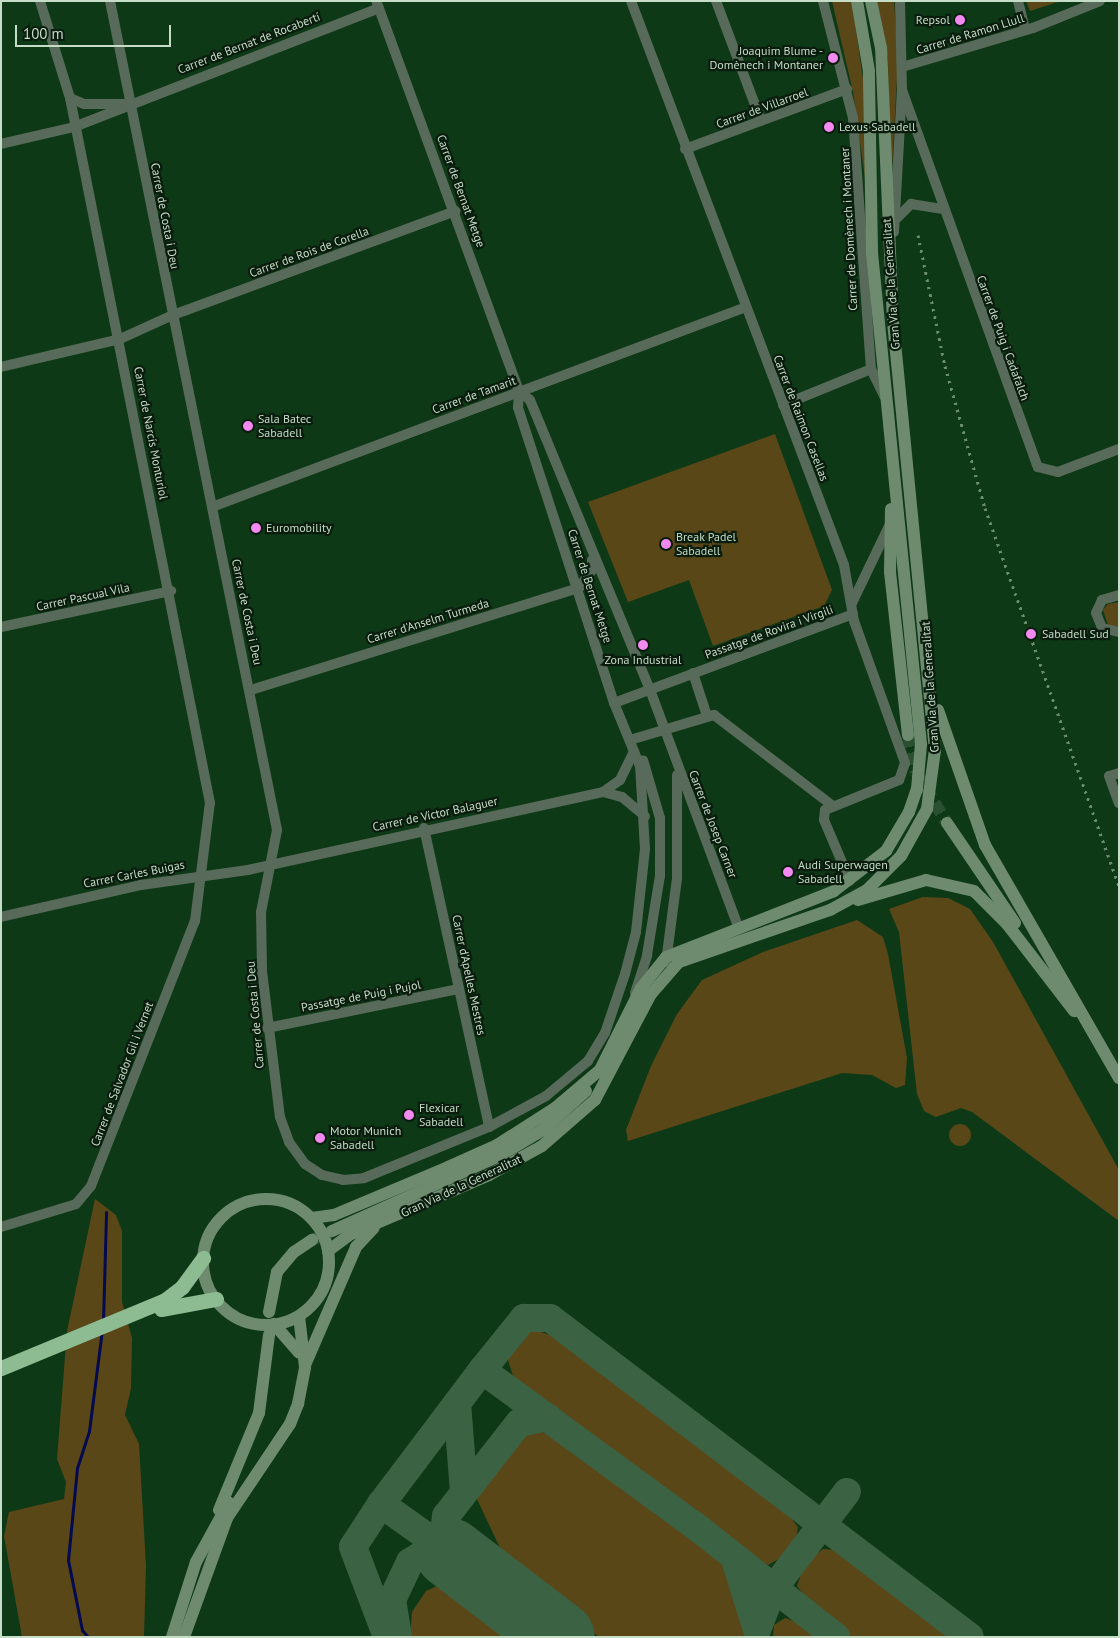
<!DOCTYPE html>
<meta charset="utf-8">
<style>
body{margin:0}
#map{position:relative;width:1120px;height:1638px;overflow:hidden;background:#0e3917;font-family:"PT Sans",sans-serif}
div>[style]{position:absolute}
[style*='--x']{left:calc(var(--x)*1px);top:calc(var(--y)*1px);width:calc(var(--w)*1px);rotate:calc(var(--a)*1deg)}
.green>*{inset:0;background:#5a4718}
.round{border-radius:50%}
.stream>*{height:3px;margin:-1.5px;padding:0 1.5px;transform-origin:1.5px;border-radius:1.5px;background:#05094f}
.taxiway>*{height:28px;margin:-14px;padding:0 14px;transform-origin:14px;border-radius:14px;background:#3c6244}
.runway>*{height:70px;margin:-35px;padding:0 35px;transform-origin:35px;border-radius:35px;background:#3c6244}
.secondary-tunnel>*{height:12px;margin-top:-6px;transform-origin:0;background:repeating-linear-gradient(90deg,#295131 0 12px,transparent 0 18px)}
.street>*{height:10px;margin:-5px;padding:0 5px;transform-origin:5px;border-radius:5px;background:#586a59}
.secondary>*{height:12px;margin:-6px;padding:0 6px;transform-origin:6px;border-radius:6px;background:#6e8b70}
.secondary>.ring{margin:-6px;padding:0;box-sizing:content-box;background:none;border:12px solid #6e8b70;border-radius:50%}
.highway>*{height:15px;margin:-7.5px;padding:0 7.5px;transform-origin:7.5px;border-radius:7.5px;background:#8dbb92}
.rail>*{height:3px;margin-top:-1.5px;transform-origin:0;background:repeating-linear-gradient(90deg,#6b8c70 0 2.5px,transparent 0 7.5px)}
.dots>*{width:14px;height:14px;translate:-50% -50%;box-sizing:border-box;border:2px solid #0a1c0d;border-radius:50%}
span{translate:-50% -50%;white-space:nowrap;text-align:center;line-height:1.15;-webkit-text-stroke:4.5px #0a1c0d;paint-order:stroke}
.poi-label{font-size:12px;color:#c5dcc6}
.right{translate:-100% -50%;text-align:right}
.left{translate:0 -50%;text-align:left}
.street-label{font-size:12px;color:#c5dcc6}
.frame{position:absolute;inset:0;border:2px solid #c5dcc6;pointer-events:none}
.scale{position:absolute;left:15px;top:25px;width:156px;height:22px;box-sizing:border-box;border:2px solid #c5dcc6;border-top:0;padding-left:6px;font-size:15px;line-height:18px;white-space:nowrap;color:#c5dcc6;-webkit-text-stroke:4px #0a1c0d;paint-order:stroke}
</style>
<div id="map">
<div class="green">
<i style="clip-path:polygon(832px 1px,852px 1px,865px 94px,865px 178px,853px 92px)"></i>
<i style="clip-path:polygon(877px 1px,894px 1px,898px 61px,890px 203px,888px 59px)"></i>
<i style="clip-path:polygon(1026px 1px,1061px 1px,1030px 11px)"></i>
<i style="clip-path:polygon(775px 434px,832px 590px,824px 606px,713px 646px,689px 580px,628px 602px,588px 502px)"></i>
<i style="clip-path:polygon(1119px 602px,1119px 627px,1108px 625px,1103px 610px,1108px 604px)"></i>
<i style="clip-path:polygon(923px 897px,948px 898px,970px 909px,993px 942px,1119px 1170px,1119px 1221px,972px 1112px,961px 1108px,936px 1117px,924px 1111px,917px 1094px,899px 932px,889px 909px)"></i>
<i style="clip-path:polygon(857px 920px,883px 937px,888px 954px,907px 1058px,905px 1085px,896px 1088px,872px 1075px,842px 1073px,628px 1141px,626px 1130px,651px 1066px,677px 1014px,702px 980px,763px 952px)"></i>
<i class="round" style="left:949px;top:1124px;width:22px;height:22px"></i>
<i style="clip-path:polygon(95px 1199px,116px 1215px,122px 1231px,122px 1302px,132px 1338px,131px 1388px,125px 1415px,139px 1444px,146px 1566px,144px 1637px,22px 1637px,4px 1536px,9px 1512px,64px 1499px,66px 1482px,57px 1459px,67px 1331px)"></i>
<i style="clip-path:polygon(533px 1329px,566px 1341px,778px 1502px,798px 1527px,796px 1539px,784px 1556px,768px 1565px,737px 1551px,529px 1393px,513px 1376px,507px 1357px,515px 1341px)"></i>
<i style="clip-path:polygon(530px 1431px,540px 1431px,564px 1442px,721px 1561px,732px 1578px,750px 1637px,599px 1637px,532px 1585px,500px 1548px,476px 1497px)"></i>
<i style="clip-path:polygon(823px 1549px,837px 1550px,865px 1567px,957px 1637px,851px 1637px,813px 1607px,797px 1586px,805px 1563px)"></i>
<i style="clip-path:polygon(439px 1585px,454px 1589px,517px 1637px,410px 1637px,412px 1612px,426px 1591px)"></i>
<i style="clip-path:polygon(785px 1618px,797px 1622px,822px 1637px,773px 1637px,774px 1625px)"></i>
</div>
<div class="stream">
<i style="--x:103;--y:1322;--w:110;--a:-88.4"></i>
<i style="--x:88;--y:1637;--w:9;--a:-131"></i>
<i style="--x:82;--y:1630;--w:71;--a:-101.3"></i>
<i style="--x:68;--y:1560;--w:92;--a:-84.4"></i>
<i style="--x:77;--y:1468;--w:39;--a:-72"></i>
<i style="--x:89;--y:1431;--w:102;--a:-82.7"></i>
</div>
<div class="taxiway">
<i style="--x:482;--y:1370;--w:67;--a:-51.1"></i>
<i style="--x:524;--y:1318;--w:26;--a:0"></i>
<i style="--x:550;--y:1318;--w:527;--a:37.22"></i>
<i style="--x:457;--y:1403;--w:88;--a:85.5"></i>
<i style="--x:381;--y:1504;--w:51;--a:123.1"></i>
<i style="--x:353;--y:1547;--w:96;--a:69.3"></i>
<i style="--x:450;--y:1553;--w:85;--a:-144.6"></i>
<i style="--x:381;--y:1504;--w:168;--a:-53"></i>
<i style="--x:482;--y:1370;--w:268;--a:36.2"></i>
<i style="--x:698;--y:1528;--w:176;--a:38.3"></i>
<i style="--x:450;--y:1553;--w:11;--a:-128"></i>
<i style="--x:443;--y:1544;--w:28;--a:-84"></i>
<i style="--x:446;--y:1516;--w:118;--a:-51.9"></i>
<i style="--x:519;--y:1423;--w:29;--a:-12"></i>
<i style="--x:735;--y:1559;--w:74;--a:72.8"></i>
<i style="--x:757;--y:1630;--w:44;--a:-68.7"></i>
<i style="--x:773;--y:1589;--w:122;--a:-52.7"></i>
<i style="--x:398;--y:1637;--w:37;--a:-99"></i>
<i style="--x:392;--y:1600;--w:42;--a:-64.7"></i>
<i style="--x:410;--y:1562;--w:25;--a:-32"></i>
<i style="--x:431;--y:1549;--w:19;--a:12"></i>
</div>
<div class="runway">
<i style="--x:450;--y:1553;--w:138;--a:37.4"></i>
</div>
<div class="secondary-tunnel">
<i style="--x:908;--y:735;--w:38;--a:78"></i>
<i style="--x:916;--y:772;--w:60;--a:58.7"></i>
<i style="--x:312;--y:1240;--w:22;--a:-24"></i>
</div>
<div class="street">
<i style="--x:110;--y:1;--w:846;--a:78.61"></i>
<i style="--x:277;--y:830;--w:84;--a:101"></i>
<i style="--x:261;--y:912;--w:59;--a:89"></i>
<i style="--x:262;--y:971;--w:147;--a:83"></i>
<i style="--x:280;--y:1117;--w:27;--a:70"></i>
<i style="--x:289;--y:1142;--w:27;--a:54"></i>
<i style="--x:305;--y:1164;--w:20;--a:33"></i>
<i style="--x:322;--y:1175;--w:22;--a:13"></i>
<i style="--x:343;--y:1180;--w:21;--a:-5"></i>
<i style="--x:364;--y:1178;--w:135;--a:-22.2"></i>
<i style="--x:489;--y:1127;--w:65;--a:-28.5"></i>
<i style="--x:546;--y:1096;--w:55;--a:-39.8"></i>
<i style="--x:588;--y:1061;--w:33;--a:-59"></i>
<i style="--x:605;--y:1033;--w:62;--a:-71.3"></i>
<i style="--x:625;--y:974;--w:43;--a:-75.3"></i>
<i style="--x:636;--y:932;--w:83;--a:-83.8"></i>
<i style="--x:645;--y:849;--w:83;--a:-93.4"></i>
<i style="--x:640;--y:766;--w:68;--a:-112.4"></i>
<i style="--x:614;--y:703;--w:311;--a:-108"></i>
<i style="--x:518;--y:407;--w:16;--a:-86"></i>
<i style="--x:519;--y:391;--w:415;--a:-110.1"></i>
<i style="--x:631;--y:1;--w:603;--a:69.31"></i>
<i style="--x:844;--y:565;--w:57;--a:79.9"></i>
<i style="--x:854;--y:621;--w:151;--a:70.2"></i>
<i style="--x:905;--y:763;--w:18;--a:109"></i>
<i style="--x:899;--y:780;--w:80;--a:157.9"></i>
<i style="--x:825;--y:810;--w:10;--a:96"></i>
<i style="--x:824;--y:820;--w:66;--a:66.9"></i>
<i style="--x:716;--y:1;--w:128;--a:69.4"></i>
<i style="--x:823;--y:1;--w:121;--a:75.6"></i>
<i style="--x:853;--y:118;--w:252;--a:85.9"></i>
<i style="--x:871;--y:369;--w:30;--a:64"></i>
<i style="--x:1018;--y:1;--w:30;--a:76"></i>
<i style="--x:902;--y:67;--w:137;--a:-16.6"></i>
<i style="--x:1033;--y:28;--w:72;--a:-21.9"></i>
<i style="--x:902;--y:90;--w:401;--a:70.2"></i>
<i style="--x:1038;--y:467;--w:21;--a:14"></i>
<i style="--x:1058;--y:472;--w:65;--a:-20.7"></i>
<i style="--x:70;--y:98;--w:15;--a:23"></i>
<i style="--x:84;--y:104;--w:40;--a:0"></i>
<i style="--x:1;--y:144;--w:75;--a:-13.1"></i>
<i style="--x:74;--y:127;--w:327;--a:-21.3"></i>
<i style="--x:685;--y:149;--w:173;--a:-20.3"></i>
<i style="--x:895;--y:220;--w:23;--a:-45"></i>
<i style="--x:911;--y:204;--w:31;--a:9"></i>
<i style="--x:894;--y:232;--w:142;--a:-86.8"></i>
<i style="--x:902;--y:90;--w:89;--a:-91.3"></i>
<i style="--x:1;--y:367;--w:122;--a:-13.2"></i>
<i style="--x:120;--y:339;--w:58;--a:-24.4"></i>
<i style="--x:173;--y:315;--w:301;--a:-20.2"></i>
<i style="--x:519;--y:391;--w:14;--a:39"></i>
<i style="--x:530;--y:400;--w:311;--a:67.5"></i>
<i style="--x:649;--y:687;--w:255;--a:69.6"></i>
<i style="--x:783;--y:405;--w:95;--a:-22.2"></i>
<i style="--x:212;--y:507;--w:570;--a:-20.53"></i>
<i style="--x:1119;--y:595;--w:18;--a:164"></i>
<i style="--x:1102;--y:600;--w:14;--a:115"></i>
<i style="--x:1096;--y:613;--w:16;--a:68"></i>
<i style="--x:1102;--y:628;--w:17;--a:13"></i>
<i style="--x:852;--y:603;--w:88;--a:-64.3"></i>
<i style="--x:1;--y:627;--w:174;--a:-12"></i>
<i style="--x:693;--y:673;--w:45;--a:72"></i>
<i style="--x:251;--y:690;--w:343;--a:-17.3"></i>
<i style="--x:579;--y:588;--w:22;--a:-54"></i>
<i style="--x:592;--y:570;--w:10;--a:-90"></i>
<i style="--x:614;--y:703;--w:255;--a:-20.4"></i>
<i style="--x:630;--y:740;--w:88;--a:-16.6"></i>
<i style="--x:714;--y:715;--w:150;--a:37.4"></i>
<i style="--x:1119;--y:773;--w:10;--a:163"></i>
<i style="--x:1109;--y:776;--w:29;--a:70"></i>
<i style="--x:603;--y:792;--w:20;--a:15"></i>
<i style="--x:622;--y:797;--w:30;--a:40"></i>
<i style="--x:424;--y:828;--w:306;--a:77.7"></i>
<i style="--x:1;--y:917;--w:144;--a:-12.9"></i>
<i style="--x:141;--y:885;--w:108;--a:-8"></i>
<i style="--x:248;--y:870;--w:363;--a:-12.4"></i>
<i style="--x:603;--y:792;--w:21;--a:-35"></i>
<i style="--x:620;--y:780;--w:32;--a:-64"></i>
<i style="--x:666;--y:962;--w:85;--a:-82.5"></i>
<i style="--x:677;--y:878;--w:103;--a:-90"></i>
<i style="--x:635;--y:993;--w:40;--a:-72"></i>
<i style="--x:647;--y:955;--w:80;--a:-80.7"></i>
<i style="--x:660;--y:876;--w:58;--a:-90"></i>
<i style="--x:660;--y:818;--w:60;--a:-106.3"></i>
<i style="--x:267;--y:1028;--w:196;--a:-11.5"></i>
<i style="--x:1;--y:1227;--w:78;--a:-17"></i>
<i style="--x:76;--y:1204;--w:23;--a:-50"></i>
<i style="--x:91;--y:1186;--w:285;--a:-68.6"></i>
<i style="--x:195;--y:921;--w:119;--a:-82.8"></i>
<i style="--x:210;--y:803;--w:719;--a:-101.23"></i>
<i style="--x:70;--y:98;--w:102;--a:-107.2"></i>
</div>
<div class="secondary">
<i style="--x:891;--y:509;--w:63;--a:90.9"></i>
<i style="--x:890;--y:572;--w:164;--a:83.7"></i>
<i style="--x:938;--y:710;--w:143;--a:70.8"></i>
<i style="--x:985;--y:845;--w:269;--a:60.1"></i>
<i style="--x:947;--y:823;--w:121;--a:55.8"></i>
<i style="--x:858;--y:900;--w:71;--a:-16.4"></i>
<i style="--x:926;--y:880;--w:49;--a:12.9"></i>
<i style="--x:974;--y:891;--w:47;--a:45"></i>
<i style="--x:1007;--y:924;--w:110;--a:52.4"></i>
<i class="ring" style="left:203px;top:1199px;width:114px;height:114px"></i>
<i style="--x:312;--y:1218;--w:22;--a:-8"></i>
<i style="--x:334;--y:1215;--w:124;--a:-22.8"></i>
<i style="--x:448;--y:1167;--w:54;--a:-24.2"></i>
<i style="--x:497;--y:1145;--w:69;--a:-32.5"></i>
<i style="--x:555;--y:1108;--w:59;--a:-40.2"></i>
<i style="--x:600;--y:1070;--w:92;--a:-63.4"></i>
<i style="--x:641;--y:988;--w:40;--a:-51"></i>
<i style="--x:666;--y:957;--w:180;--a:-21.4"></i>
<i style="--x:834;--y:891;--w:66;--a:-37.6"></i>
<i style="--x:886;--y:851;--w:45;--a:-59.5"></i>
<i style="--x:909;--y:812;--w:24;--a:-71"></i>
<i style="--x:917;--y:789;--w:45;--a:-84.9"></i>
<i style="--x:921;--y:744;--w:495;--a:-95.7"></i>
<i style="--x:872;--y:251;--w:180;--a:-91"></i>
<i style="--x:869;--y:71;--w:71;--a:-99.7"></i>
<i style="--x:332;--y:1231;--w:183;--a:-24.2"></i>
<i style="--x:499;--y:1156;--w:51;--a:-30.6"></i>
<i style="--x:543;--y:1130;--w:58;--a:-42.2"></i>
<i style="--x:328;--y:1251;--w:26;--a:-37"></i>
<i style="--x:349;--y:1235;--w:152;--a:-23.2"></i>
<i style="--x:489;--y:1175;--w:60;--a:-28.7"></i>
<i style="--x:542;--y:1146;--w:70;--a:-41"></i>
<i style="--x:595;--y:1100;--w:120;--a:-62.2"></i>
<i style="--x:651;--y:994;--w:43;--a:-48.8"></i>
<i style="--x:679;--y:962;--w:160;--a:-19"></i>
<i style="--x:830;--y:910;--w:42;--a:-28.4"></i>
<i style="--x:867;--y:890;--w:48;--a:-45"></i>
<i style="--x:901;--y:856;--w:54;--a:-61"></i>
<i style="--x:927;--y:809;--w:60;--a:-82.3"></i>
<i style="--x:935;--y:750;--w:431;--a:-95.6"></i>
<i style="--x:893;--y:321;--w:273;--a:-92.5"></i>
<i style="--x:881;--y:48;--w:48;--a:-102"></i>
<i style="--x:269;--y:1312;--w:41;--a:-78.7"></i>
<i style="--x:277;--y:1272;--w:26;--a:-50"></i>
<i style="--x:294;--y:1252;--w:22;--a:-34"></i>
<i style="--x:274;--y:1324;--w:38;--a:49"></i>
<i style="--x:305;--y:1365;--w:129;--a:-66.6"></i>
<i style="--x:356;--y:1247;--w:26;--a:-47"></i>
<i style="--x:219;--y:1510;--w:105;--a:-67.6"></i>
<i style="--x:259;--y:1413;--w:79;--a:-82.7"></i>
<i style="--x:172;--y:1637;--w:79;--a:-72.3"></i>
<i style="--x:196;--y:1562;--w:68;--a:-61.2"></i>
<i style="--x:184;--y:1637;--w:127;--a:-70.1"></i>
<i style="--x:227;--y:1518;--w:113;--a:-56.2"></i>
<i style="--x:290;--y:1424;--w:22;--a:-68"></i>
<i style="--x:298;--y:1404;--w:38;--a:-79"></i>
<i style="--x:305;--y:1367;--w:51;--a:-96.7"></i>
</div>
<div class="highway">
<i style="--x:161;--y:1309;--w:56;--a:-10.3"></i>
<i style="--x:1;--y:1368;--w:178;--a:-22.5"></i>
<i style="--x:165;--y:1300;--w:21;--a:-37"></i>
<i style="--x:182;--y:1287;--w:36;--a:-54"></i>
</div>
<div class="rail">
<i style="--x:918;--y:235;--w:134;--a:78.4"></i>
<i style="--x:945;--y:366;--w:148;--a:74.3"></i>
<i style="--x:985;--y:508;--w:401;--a:70.5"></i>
</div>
<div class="dots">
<i style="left:960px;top:20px;background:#f38af2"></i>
<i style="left:833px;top:58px;background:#f38af2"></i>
<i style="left:829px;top:127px;background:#f38af2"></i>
<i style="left:248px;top:426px;background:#f38af2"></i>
<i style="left:256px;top:528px;background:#f38af2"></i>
<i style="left:666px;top:544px;background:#f38af2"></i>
<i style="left:1031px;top:634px;background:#f38af2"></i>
<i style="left:643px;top:645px;background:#f38af2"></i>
<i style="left:788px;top:872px;background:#f38af2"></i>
<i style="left:409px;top:1115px;background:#f38af2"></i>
<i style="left:320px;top:1138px;background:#f38af2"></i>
</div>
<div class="poi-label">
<span class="right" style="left:950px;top:20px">Repsol</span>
<span class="right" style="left:823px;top:58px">Joaquim Blume -<br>Domènech i Montaner</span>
<span class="left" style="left:839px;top:127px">Lexus Sabadell</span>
<span class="left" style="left:258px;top:426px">Sala Batec<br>Sabadell</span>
<span class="left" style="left:266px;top:528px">Euromobility</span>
<span class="left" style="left:676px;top:544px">Break Padel<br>Sabadell</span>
<span class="left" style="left:1042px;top:634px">Sabadell Sud</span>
<span style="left:643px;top:660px">Zona Industrial</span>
<span class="left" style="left:798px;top:872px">Audi Superwagen<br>Sabadell</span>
<span class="left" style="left:419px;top:1115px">Flexicar<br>Sabadell</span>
<span class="left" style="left:330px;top:1138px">Motor Munich<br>Sabadell</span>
</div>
<div class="street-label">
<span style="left:970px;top:34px;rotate:-17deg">Carrer de Ramon Llull</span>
<span style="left:249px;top:43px;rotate:-21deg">Carrer de Bernat de Rocabertí</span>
<span style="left:762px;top:108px;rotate:-20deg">Carrer de Villarroel</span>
<span style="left:461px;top:191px;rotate:70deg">Carrer de Bernat Metge</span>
<span style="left:165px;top:216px;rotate:79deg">Carrer de Costa i Deu</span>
<span style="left:849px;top:229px;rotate:-93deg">Carrer de Domènech i Montaner</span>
<span style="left:309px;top:252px;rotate:-20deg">Carrer de Rois de Corella</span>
<span style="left:891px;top:284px;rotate:-94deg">Gran Via de la Generalitat</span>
<span style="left:1003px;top:338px;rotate:70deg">Carrer de Puig i Cadafalch</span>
<span style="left:474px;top:395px;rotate:-20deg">Carrer de Tamarit</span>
<span style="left:801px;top:418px;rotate:69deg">Carrer de Raimon Casellas</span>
<span style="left:151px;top:433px;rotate:79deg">Carrer de Narcís Monturiol</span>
<span style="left:590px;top:586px;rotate:72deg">Carrer de Bernat Metge</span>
<span style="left:83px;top:597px;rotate:-12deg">Carrer Pascual Vila</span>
<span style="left:247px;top:612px;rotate:78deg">Carrer de Costa i Deu</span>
<span style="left:428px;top:621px;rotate:-17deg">Carrer d'Anselm Turmeda</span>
<span style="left:769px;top:632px;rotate:-20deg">Passatge de Rovira i Virgili</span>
<span style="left:930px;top:687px;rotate:-94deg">Gran Via de la Generalitat</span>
<span style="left:435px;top:814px;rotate:-12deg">Carrer de Víctor Balaguer</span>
<span style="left:713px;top:824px;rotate:69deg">Carrer de Josep Carner</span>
<span style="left:134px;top:874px;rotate:-11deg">Carrer Carles Buigas</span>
<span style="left:469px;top:975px;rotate:78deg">Carrer d'Apelles Mestres</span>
<span style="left:361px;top:996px;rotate:-11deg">Passatge de Puig i Pujol</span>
<span style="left:255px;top:1015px;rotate:-95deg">Carrer de Costa i Deu</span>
<span style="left:122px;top:1074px;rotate:-69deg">Carrer de Salvador Gil i Vernet</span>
<span style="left:461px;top:1186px;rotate:-25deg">Gran Via de la Generalitat</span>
</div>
<div class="frame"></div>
<div class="scale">100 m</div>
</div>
